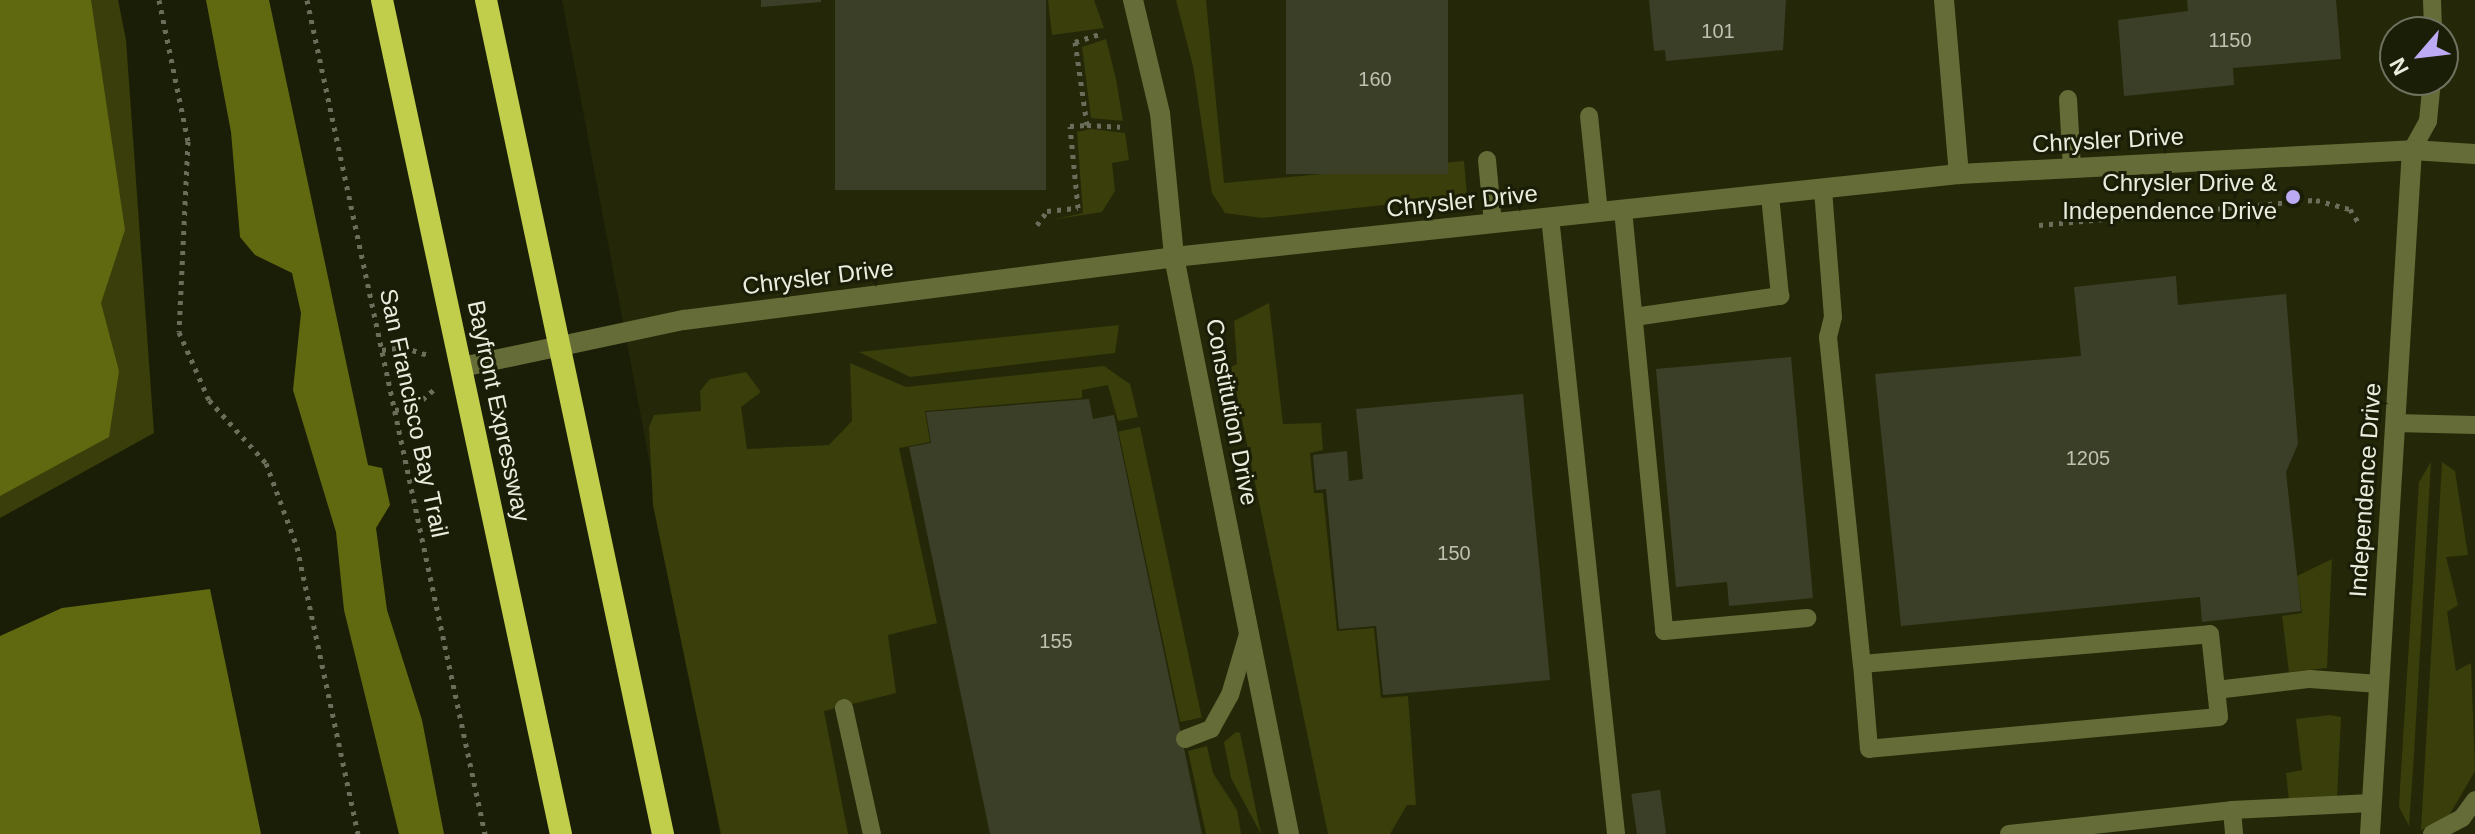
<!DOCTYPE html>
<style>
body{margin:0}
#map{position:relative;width:2475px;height:834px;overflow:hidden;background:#1b1e07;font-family:Helvetica,sans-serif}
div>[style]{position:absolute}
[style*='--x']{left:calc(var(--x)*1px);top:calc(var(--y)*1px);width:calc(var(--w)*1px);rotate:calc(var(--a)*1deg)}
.built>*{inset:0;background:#242808}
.green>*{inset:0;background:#393e0a;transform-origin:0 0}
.water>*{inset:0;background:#606810}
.building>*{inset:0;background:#3c3f27;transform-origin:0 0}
.path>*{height:5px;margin-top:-2.5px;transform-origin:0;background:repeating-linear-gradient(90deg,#6b6e5a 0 4px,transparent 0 10px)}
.service>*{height:18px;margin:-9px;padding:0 9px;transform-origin:9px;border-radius:9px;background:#656c38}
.minor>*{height:20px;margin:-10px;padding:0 10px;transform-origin:10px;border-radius:10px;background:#656c38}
.trunk>*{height:22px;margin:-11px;padding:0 11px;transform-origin:11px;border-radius:11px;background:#c0ce4c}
.dots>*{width:22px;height:22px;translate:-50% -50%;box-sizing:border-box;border:4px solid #1b1e07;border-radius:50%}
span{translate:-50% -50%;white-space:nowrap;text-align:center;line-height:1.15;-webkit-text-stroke:6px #1b1e07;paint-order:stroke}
.number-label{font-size:20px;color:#bec2b0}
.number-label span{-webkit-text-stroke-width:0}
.street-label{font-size:24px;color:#eaedde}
.poi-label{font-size:24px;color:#eaedde}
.right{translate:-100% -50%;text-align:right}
.north{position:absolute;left:2379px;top:16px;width:80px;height:80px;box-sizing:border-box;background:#1b1e07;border:2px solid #6e715d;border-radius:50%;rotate:242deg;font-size:22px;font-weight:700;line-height:32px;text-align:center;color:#eaedde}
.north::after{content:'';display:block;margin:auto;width:28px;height:36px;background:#bcaaf5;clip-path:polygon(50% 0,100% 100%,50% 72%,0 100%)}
</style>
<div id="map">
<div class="built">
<i style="clip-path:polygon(evenodd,562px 0,2475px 0,2475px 834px,720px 834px,562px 0,2395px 32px,2443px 32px,2443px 80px,2395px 80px,2395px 32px)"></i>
</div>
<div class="green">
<i style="clip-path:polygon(0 0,118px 0,126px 40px,154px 433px,0 518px)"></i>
<i style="clip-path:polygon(1048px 0,1094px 0,1104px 28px,1052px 35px)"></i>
<i style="clip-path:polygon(1176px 0,1206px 0,1224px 183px,1464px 161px,1467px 196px,1262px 218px,1225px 213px,1212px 193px,1193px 66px)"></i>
<i style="clip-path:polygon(1106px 39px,1116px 79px,1123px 121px,1091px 118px,1082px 47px)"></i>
<i style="clip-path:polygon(1091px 129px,1125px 133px,1129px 160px,1112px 163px,1115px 191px,1102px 212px,1051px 220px,1083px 213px,1077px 132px)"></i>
<i style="clip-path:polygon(1269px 303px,1283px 424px,1321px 423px,1323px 450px,1310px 453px,1314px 493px,1323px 493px,1337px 631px,1374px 628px,1381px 698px,1408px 696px,1416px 805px,1407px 805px,1390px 834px,1328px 834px,1231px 367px,1237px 364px,1234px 321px)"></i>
<i style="clip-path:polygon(1119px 325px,1115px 353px,910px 377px,859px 352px)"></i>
<i style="clip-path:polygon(850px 363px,906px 387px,1104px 366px,1130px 384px,1138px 417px,1118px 421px,1108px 385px,1082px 390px,1082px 398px,925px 411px,930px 442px,899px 448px,937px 623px,888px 635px,896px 693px,824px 711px,848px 834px,721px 834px,653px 505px,649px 427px,654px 415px,701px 411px,700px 391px,710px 379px,746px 372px,761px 392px,741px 407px,747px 449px,829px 445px,852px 421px)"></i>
<i style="left:1140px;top:427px;width:297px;height:22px;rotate:78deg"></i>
<i style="clip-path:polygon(2431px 462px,2414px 754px,2409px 826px,2399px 807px,2400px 788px,2419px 482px)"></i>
<i style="clip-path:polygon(2442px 462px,2455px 471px,2468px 555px,2446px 557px,2458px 605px,2447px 612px,2456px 671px,2471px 663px,2475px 771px,2447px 819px,2421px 830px)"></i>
<i style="clip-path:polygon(2332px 559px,2327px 668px,2289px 672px,2282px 616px,2302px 613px,2297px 576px)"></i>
<i style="clip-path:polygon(2330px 715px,2341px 717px,2337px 799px,2289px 800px,2286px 773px,2302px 770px,2296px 719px)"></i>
<i style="clip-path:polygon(1236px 732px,1240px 733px,1261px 834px,1231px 778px,1224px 742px)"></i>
<i style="clip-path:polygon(1207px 746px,1213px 773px,1237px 810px,1241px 834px,1206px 834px,1188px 751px)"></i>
</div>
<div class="water">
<i style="clip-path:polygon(0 0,91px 0,125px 230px,101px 303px,119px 371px,109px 437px,0 496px)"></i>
<i style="clip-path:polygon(206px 0,269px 0,368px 465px,382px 468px,390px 505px,376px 528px,387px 610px,422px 720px,444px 834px,399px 834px,344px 610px,336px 532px,293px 390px,301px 313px,292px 273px,255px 255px,240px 237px,231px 132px)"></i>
<i style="clip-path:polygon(210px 589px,261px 834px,0 834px,0 636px,62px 608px)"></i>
</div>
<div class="building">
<i style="clip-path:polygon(761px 0,821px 0,821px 2px,761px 7px)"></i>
<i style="left:835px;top:0;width:211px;height:190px"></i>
<i style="left:1286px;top:0;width:162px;height:174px"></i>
<i style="clip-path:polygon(1649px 0,1786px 0,1783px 50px,1666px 61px,1665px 50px,1654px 51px)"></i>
<i style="clip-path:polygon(2187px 0,2336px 0,2341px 59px,2233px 68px,2234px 85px,2124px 96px,2118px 20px,2188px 11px)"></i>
<i style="clip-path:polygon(2176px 276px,2178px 305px,2286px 294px,2298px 444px,2286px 472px,2301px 611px,2202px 622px,2200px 597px,1901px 626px,1875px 374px,2081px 356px,2074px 287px)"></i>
<i style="clip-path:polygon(1791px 357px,1813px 598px,1729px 606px,1727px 582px,1676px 587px,1656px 369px)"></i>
<i style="clip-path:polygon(1523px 394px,1550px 680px,1383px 695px,1376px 626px,1339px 629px,1326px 489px,1316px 490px,1313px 455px,1347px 451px,1349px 481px,1363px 479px,1356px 409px)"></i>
<i style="clip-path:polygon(1089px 399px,1093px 419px,1114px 415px,1202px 834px,990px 834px,909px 447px,931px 443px,926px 412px)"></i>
<i style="left:1660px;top:790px;width:44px;height:29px;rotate:82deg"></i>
</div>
<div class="path">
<i style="--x:159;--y:0;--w:144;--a:78.4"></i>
<i style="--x:188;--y:141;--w:191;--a:92.7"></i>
<i style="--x:179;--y:332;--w:74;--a:66.2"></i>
<i style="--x:209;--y:400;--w:85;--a:47.9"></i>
<i style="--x:266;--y:463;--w:90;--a:69.7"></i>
<i style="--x:297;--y:547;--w:293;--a:78"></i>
<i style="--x:307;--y:0;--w:853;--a:77.95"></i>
<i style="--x:1087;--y:125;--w:33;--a:3"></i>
<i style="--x:1037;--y:225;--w:17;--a:-54"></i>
<i style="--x:1047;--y:211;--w:31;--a:-6"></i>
<i style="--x:1078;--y:208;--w:82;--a:-95.6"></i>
<i style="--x:1070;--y:126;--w:17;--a:-3"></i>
<i style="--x:1087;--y:125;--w:84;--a:-98.2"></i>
<i style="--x:1075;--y:42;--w:28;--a:-18"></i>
<i style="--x:2039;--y:225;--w:278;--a:-5.2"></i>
<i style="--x:2316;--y:200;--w:35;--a:15"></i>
<i style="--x:2350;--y:209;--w:15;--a:58"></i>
<i style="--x:382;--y:350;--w:21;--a:-8"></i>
<i style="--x:403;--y:347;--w:28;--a:18"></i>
<i style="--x:395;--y:410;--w:20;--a:-11"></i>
<i style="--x:415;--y:406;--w:28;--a:-41"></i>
</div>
<div class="service">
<i style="--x:2432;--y:0;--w:32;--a:88"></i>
<i style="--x:2068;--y:99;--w:69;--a:86.7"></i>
<i style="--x:1589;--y:116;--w:97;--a:84.1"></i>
<i style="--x:2412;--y:150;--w:33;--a:-61"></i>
<i style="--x:2428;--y:121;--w:41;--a:-84.4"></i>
<i style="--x:1487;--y:160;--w:64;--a:84.6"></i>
<i style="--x:1823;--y:190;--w:127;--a:85.5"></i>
<i style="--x:1833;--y:317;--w:21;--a:104"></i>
<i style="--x:1828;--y:337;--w:329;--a:84.1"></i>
<i style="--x:1862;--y:664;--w:349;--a:-4.9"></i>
<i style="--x:2210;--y:634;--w:83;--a:83.8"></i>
<i style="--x:2219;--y:717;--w:351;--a:174.8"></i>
<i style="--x:1869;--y:749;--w:85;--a:-94.7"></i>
<i style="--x:1623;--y:210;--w:423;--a:84.4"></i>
<i style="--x:1664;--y:631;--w:144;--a:-5.2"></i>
<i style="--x:1550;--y:217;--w:621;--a:83.89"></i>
<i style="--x:1634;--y:317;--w:148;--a:-8.2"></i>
<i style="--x:1780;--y:296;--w:101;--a:-95.7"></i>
<i style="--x:2395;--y:423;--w:80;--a:1.4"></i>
<i style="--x:2216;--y:690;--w:95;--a:-6.7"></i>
<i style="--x:2310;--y:679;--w:69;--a:4.1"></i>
<i style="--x:844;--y:708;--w:129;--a:77.5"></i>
<i style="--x:1185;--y:739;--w:28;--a:-21"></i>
<i style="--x:1211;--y:729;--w:39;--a:-61"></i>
<i style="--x:1230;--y:695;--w:67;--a:-73.5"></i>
<i style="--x:2232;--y:810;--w:139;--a:-2.9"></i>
<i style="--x:2009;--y:834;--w:224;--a:-6.1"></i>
<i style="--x:2232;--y:810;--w:24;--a:85"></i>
<i style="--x:2432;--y:834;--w:34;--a:-28"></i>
<i style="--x:2462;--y:818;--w:22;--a:-54"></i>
</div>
<div class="minor">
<i style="--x:1133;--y:0;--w:116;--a:76.6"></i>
<i style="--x:1160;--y:113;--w:145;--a:84.4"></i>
<i style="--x:1174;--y:257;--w:588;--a:78.73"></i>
<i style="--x:1944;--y:0;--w:175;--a:85.1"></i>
<i style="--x:462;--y:367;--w:227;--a:-12"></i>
<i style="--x:684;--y:320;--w:494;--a:-7.3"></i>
<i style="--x:1174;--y:257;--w:789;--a:-6.04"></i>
<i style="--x:1959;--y:174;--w:454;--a:-3"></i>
<i style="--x:2412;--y:150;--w:63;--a:3.6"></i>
<i style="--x:2370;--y:834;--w:685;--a:-86.49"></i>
</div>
<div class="trunk">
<i style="--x:382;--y:0;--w:853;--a:77.89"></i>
<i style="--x:486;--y:0;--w:853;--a:78.02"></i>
</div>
<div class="dots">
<i style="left:2293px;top:197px;background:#bcaaf5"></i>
</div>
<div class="number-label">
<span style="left:1718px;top:31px">101</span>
<span style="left:2230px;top:40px">1150</span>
<span style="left:1375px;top:79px">160</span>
<span style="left:2088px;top:458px">1205</span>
<span style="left:1454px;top:553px">150</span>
<span style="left:1056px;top:641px">155</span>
</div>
<div class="street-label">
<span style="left:2108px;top:140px;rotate:-3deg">Chrysler Drive</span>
<span style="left:1462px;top:201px;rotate:-6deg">Chrysler Drive</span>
<span style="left:818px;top:277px;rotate:-7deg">Chrysler Drive</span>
<span style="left:499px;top:411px;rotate:78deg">Bayfront Expressway</span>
<span style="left:1232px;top:412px;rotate:79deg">Constitution Drive</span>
<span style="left:414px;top:413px;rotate:78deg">San Francisco Bay Trail</span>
<span style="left:2365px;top:490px;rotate:-86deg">Independence Drive</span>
</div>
<div class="poi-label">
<span class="right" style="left:2277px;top:197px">Chrysler Drive &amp;<br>Independence Drive</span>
</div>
<div class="north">N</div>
</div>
